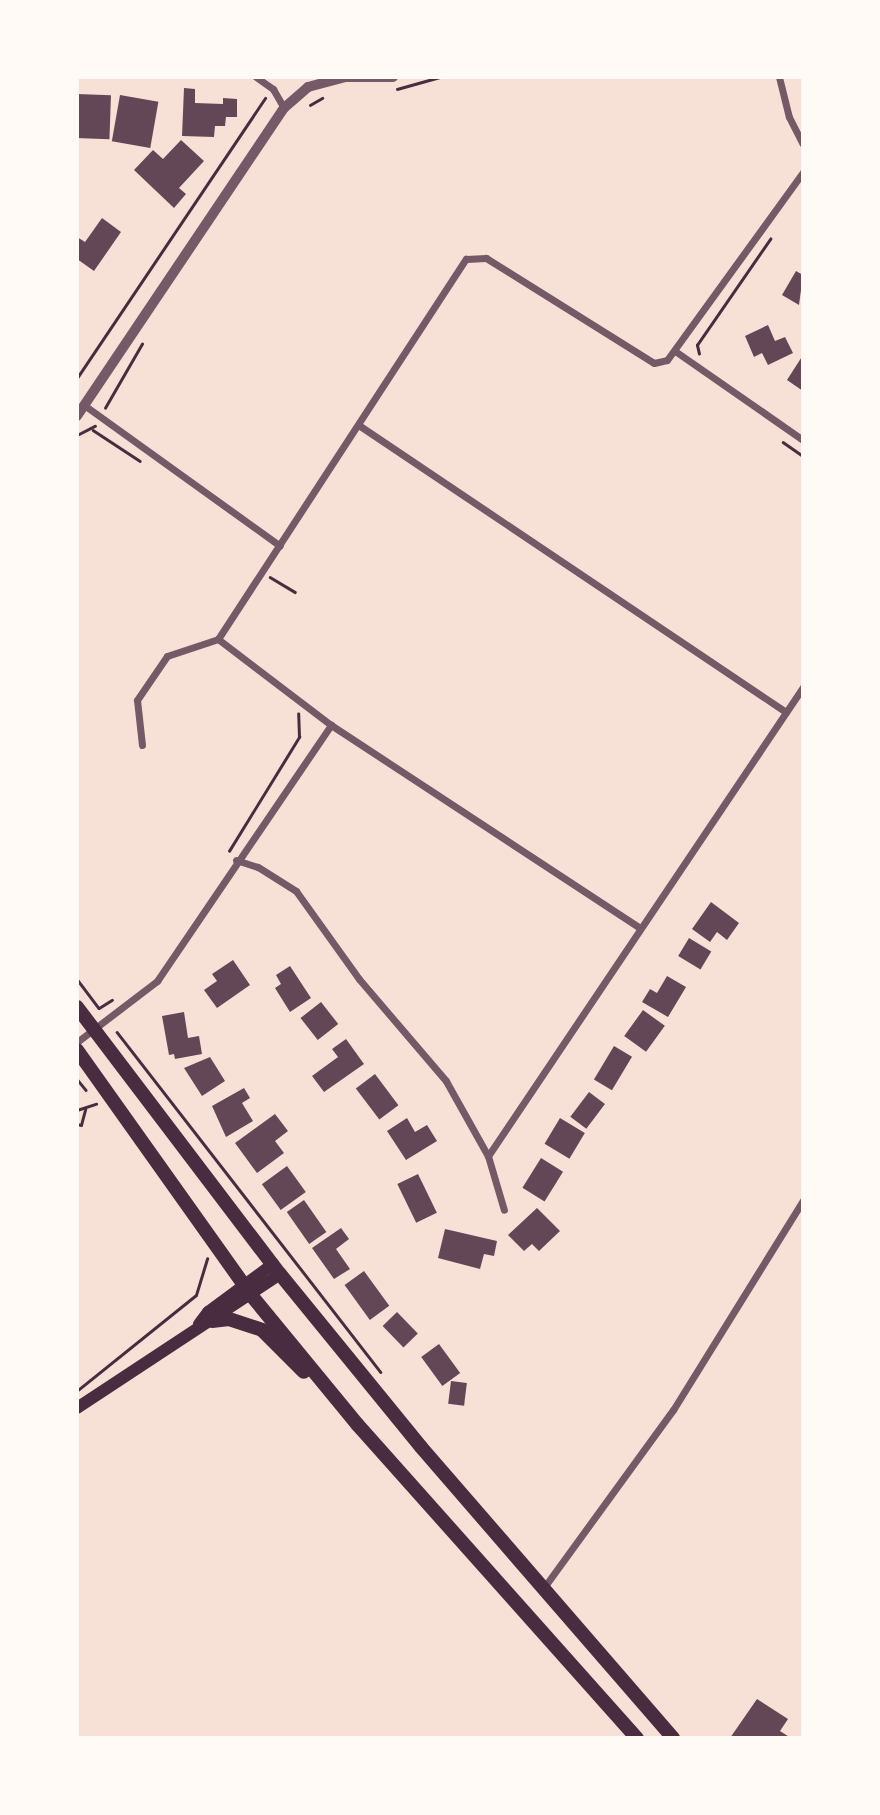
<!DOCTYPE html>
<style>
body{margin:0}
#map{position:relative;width:880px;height:1815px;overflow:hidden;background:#f7e1d7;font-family:Figtree,sans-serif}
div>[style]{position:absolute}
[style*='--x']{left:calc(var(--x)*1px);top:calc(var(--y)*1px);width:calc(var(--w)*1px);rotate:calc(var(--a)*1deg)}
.building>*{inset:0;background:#644757;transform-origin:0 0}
.path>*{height:2.5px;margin:-1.25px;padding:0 1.25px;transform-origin:1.25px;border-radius:1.25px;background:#4a2c40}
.minor>*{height:7px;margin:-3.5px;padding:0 3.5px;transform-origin:3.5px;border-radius:3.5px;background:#755966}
.tertiary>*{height:10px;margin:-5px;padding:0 5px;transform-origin:5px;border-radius:5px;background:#755966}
.secondary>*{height:12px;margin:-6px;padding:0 6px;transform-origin:6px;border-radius:6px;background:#4a2c40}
.primary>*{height:14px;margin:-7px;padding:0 7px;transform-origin:7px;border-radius:7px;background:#4a2c40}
span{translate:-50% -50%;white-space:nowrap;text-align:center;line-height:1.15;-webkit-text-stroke:5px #fffaf5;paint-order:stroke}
.frame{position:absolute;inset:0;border:79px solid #fffaf5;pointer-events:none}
</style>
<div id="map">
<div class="building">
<i style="clip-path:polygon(184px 88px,195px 89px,195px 103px,223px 104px,223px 98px,237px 99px,237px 117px,226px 117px,225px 126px,215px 126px,214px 137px,182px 136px)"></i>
<i style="left:77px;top:94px;width:34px;height:44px;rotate:2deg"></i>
<i style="left:120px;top:95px;width:39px;height:47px;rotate:10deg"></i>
<i style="clip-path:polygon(181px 140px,204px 161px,179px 188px,186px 194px,174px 208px,134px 170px,153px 150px,163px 159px)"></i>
<i style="clip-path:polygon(102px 218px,121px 232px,94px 271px,77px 259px,77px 237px,85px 242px)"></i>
<i style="clip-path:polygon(796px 271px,803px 275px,799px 305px,782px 295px)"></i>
<i style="clip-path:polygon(768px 325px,775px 341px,785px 337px,793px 353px,768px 365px,762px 353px,754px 357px,745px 336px)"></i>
<i style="clip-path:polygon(803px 355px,803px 391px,787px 380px)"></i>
<i style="clip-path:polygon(711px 902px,739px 923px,727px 940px,717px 932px,710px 942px,692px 929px)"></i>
<i style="left:689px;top:938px;width:26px;height:21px;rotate:31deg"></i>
<i style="clip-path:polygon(233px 960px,250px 985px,217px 1008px,204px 990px,217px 981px,212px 974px)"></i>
<i style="clip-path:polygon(290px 966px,311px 998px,290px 1012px,275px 988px,281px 984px,276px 975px)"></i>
<i style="clip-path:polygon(667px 976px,686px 987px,668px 1017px,642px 1002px,650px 989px,657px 993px)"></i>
<i style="left:321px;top:1002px;width:28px;height:26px;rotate:52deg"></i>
<i style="left:643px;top:1010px;width:27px;height:32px;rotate:36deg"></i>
<i style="clip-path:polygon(184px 1012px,188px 1038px,199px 1036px,202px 1054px,175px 1059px,174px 1054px,169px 1055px,162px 1016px)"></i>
<i style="clip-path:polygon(346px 1039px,364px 1064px,324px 1092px,312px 1076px,338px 1057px,332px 1049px)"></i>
<i style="left:614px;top:1046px;width:21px;height:39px;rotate:31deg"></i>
<i style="clip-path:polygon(210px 1057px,225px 1081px,202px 1096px,184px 1068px)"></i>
<i style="left:375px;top:1074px;width:39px;height:24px;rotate:53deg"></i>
<i style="clip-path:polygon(244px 1088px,250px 1098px,242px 1103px,253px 1121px,226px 1137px,212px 1106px)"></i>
<i style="left:589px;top:1092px;width:20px;height:31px;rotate:37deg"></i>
<i style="clip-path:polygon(275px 1114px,288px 1131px,275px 1141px,284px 1153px,257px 1173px,235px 1143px)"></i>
<i style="clip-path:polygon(407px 1118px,415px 1132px,427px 1125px,437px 1141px,406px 1160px,387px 1131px)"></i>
<i style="left:560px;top:1118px;width:29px;height:30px;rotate:31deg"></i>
<i style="left:541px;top:1158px;width:26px;height:35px;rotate:32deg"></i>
<i style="left:287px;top:1166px;width:32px;height:31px;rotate:54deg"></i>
<i style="left:418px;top:1174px;width:43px;height:23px;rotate:64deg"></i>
<i style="left:304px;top:1200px;width:39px;height:21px;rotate:55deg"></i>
<i style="clip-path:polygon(537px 1208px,560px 1231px,539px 1251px,532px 1244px,524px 1251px,508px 1235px)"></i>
<i style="clip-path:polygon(341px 1228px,349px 1239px,336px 1249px,350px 1269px,334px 1279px,312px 1248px)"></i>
<i style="clip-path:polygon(445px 1229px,497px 1241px,494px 1256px,484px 1254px,480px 1269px,438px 1258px)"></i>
<i style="left:364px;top:1271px;width:43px;height:24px;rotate:54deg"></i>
<i style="left:397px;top:1312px;width:30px;height:20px;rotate:46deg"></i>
<i style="left:439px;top:1344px;width:36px;height:22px;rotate:54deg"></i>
<i style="left:451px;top:1381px;width:16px;height:23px;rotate:7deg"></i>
<i style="clip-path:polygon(757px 1699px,788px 1719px,780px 1731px,791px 1738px,730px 1738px)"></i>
</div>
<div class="path">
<i style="--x:279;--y:77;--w:6;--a:0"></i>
<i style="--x:397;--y:89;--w:45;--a:-15.6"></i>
<i style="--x:310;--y:105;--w:14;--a:-30"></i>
<i style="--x:699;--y:354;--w:9;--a:-103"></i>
<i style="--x:697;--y:345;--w:129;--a:-55.4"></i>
<i style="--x:77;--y:378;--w:337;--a:-56.1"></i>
<i style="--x:105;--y:408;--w:74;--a:-60"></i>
<i style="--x:93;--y:430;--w:56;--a:33.4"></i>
<i style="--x:77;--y:435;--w:20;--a:-27"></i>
<i style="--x:783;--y:442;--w:24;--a:35"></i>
<i style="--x:270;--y:577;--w:29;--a:31"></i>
<i style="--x:229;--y:851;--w:134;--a:-58.4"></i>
<i style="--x:299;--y:737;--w:23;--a:-92"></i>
<i style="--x:77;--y:979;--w:36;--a:53"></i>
<i style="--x:99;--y:1008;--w:15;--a:-32"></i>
<i style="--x:117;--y:1032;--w:430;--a:52.2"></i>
<i style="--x:77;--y:1079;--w:14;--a:51"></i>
<i style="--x:77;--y:1110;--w:20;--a:-18"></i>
<i style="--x:77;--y:1124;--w:4;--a:14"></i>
<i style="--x:81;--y:1125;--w:16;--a:-75"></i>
<i style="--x:78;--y:1390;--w:151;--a:-38.8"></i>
<i style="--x:196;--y:1295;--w:38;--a:-73"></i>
</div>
<div class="minor">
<i style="--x:256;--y:77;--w:21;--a:35"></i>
<i style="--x:273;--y:89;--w:22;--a:60"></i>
<i style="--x:779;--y:77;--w:41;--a:76"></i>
<i style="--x:789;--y:117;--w:30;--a:63"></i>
<i style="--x:675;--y:351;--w:156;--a:34.8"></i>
<i style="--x:84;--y:405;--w:241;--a:35.7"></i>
<i style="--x:360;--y:426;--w:513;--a:33.88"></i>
<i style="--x:218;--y:639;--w:142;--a:37.3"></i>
<i style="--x:331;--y:725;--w:368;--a:33.3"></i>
<i style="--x:142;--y:745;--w:45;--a:-96.3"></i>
<i style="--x:137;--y:700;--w:53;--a:-55.7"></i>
<i style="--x:167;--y:656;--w:54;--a:-18.4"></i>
<i style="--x:218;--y:639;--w:454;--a:-56.9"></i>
<i style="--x:466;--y:259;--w:20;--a:-3"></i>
<i style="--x:486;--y:258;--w:198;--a:32"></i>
<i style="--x:654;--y:363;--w:13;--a:-13"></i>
<i style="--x:667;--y:360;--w:232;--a:-54.1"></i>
<i style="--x:236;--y:860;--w:23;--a:18"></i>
<i style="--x:258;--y:867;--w:45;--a:32.3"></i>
<i style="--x:296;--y:891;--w:108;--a:54.4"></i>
<i style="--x:359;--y:979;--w:134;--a:49.5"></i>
<i style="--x:446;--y:1081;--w:86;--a:60.8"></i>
<i style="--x:488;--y:1156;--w:56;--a:73.5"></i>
<i style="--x:77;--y:1042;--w:101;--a:-37.3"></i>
<i style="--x:157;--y:981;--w:310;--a:-55.8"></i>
<i style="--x:488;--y:1156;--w:565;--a:-56.11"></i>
<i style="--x:545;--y:1586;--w:218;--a:-54"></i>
<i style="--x:673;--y:1410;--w:247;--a:-58.2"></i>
</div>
<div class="tertiary">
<i style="--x:344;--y:77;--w:49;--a:0"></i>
<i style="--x:77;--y:416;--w:371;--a:-56.1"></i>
<i style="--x:284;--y:108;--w:32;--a:-41"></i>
<i style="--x:308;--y:87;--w:39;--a:-15"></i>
</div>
<div class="secondary">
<i style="--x:199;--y:1324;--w:15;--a:-53"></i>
<i style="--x:208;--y:1312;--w:81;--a:-36.4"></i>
<i style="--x:77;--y:1408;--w:243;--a:-33.4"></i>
</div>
<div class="primary">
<i style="--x:77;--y:1007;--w:335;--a:52.8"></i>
<i style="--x:280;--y:1274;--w:223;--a:50.8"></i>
<i style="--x:421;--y:1447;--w:385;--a:49.1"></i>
<i style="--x:77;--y:1050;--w:301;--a:54.6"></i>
<i style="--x:251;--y:1295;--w:167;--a:50.6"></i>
<i style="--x:357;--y:1424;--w:421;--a:48.3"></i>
<i style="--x:212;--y:1321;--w:17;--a:-7"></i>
<i style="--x:229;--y:1319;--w:35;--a:18"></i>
<i style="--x:262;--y:1330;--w:59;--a:45"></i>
</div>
<div class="frame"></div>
</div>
